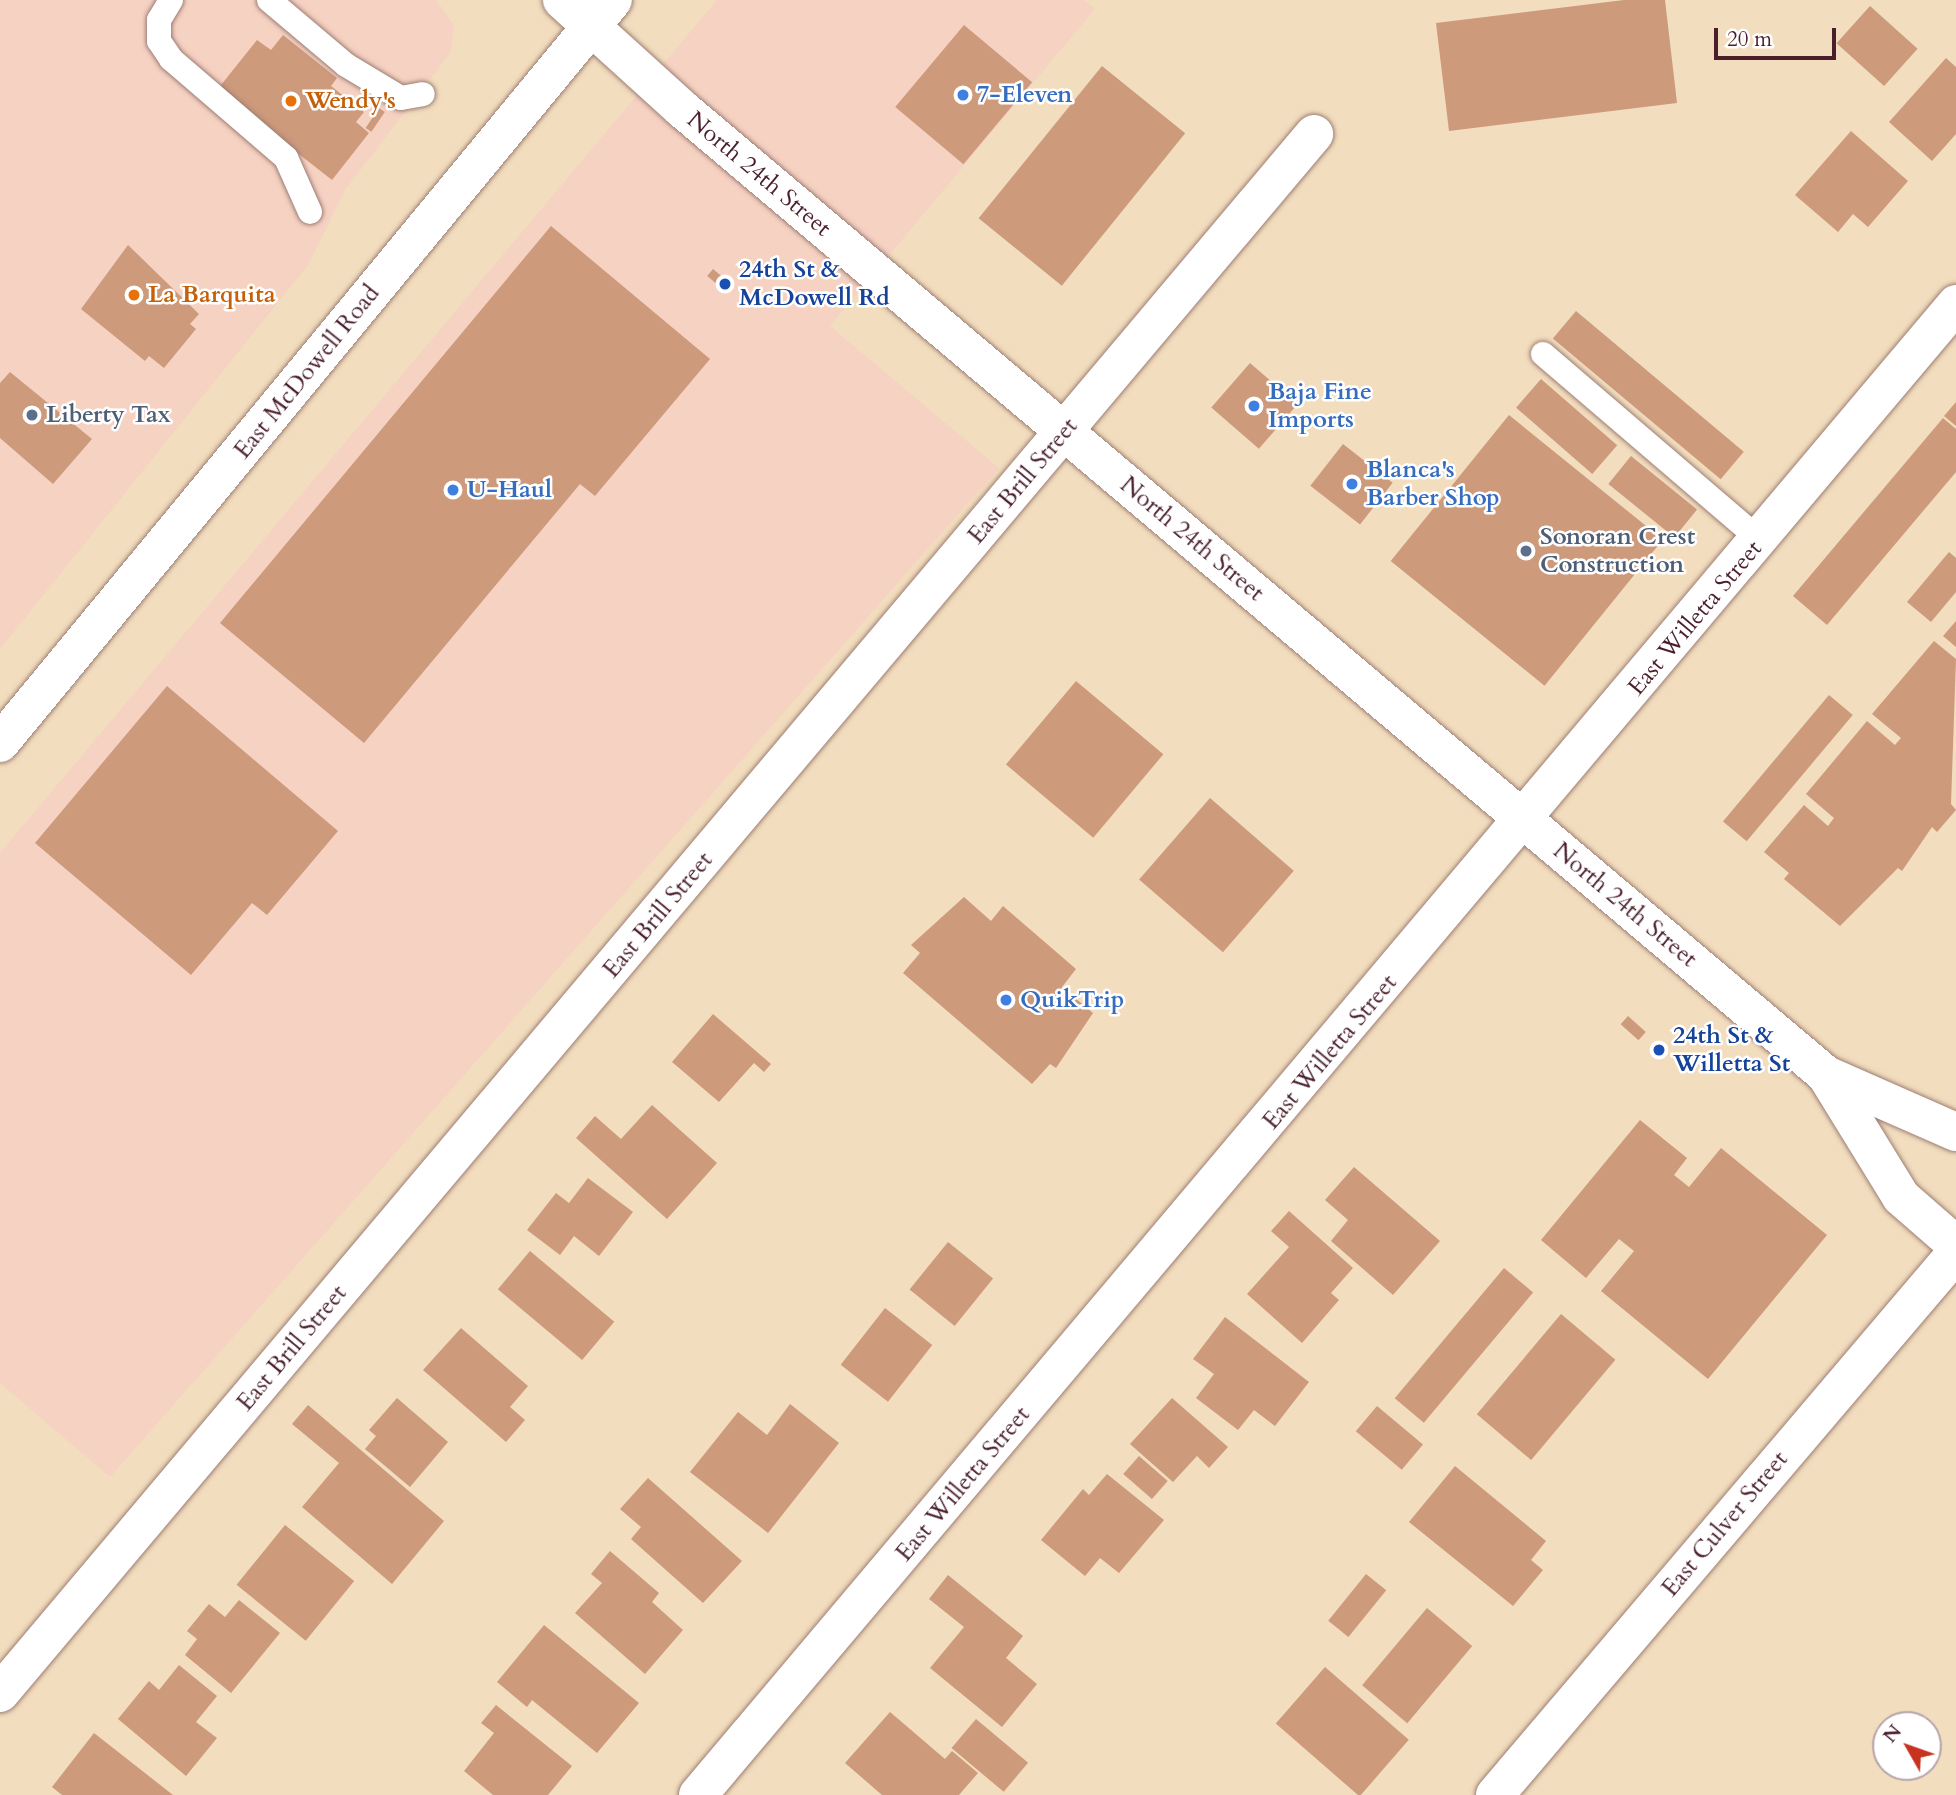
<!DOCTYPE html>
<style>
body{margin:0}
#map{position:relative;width:1956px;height:1795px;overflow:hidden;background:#f2ddbe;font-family:Cardo,serif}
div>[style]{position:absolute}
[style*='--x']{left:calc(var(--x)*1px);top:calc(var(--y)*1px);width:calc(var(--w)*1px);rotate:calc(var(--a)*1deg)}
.built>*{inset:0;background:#f6d2c3}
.building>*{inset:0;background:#cd9a7c;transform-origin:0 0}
.roads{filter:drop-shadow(0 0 2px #9e7e74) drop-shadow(0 0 2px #9e7e74)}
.lane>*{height:24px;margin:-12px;padding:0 12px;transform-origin:12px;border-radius:12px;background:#fff}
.street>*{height:38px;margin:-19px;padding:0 19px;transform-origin:19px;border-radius:19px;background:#fff}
.secondary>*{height:38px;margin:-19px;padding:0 19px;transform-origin:19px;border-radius:19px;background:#fff}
.primary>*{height:38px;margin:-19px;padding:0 19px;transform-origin:19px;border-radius:19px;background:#fff}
.dots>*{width:19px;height:19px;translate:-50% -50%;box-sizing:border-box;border:4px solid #fff;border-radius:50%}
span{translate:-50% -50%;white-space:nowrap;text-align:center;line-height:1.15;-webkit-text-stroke:5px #fff;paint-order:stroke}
.shop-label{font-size:24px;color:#366cbe;font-weight:700}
.left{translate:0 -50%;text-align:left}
.food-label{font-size:24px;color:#c56008;font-weight:700}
.street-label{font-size:24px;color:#4a1f2b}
.transit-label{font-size:24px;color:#164399;font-weight:700}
.service-label{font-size:24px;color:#4e5e75;font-weight:700}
.north{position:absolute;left:1872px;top:1711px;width:70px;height:70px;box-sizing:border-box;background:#fff;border:2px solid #b7a5aa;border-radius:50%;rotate:310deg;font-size:19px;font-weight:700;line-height:28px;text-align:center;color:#4a1f2b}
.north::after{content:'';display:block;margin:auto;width:24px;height:32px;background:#c8321e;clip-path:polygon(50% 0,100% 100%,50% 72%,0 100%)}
.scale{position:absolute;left:1714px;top:28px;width:122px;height:32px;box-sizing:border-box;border:4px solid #4a1f2b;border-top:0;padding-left:9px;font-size:21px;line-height:24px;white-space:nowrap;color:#4a1f2b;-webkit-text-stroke:5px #fff;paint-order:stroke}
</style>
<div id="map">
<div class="built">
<i style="clip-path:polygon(0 0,436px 0,454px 25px,450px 53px,345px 190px,308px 265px,0 649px)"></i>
<i style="clip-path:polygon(717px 0,1084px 0,1095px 9px,830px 326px,999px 468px,110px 1477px,0 1383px,0 853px)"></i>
</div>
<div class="building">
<i style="clip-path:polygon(1624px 0,1665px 0,1677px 103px,1449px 131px,1436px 23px)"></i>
<i style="left:1870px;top:6px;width:64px;height:50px;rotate:42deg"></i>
<i style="left:964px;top:25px;width:89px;height:107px;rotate:40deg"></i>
<i style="clip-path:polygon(283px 35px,337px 78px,331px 86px,364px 112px,356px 122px,369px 133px,332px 180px,217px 90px,257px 40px,271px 50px)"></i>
<i style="clip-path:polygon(1946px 58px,1956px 67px,1956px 134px,1932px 161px,1889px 122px)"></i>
<i style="left:1102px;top:66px;width:107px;height:196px;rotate:39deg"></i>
<i style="left:379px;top:108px;width:7px;height:24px;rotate:34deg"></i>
<i style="clip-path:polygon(1851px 131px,1908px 181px,1868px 227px,1853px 214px,1838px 232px,1795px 195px)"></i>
<i style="clip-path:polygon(551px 226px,710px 359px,595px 496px,580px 484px,364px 743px,220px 623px)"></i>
<i style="clip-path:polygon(128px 245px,199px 314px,190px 324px,196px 329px,164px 368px,149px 356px,145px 361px,81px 309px)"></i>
<i style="left:713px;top:269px;width:23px;height:9px;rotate:40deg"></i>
<i style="left:1576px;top:311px;width:219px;height:36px;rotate:40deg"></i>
<i style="left:1250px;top:363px;width:63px;height:59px;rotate:41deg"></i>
<i style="clip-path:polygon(10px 372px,92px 439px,53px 484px,0 438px,0 383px)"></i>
<i style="left:1541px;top:379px;width:101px;height:38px;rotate:41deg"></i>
<i style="clip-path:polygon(1956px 402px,1956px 426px,1944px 416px)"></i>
<i style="left:1509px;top:415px;width:198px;height:188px;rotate:39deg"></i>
<i style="clip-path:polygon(1943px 418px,1956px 429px,1956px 472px,1827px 625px,1793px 596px)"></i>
<i style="left:1343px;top:444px;width:63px;height:53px;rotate:38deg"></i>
<i style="left:1631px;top:456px;width:85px;height:36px;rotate:39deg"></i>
<i style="clip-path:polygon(1949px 552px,1956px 558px,1956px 592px,1931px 622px,1907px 602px)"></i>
<i style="clip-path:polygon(1956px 621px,1956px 647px,1943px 636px)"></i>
<i style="clip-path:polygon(1934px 641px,1956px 659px,1951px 804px,1956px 810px,1937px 832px,1932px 827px,1902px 871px,1898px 868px,1840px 926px,1784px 879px,1789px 873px,1764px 852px,1804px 805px,1828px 826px,1834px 818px,1806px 794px,1867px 721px,1895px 745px,1901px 738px,1872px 714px)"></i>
<i style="left:1076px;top:681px;width:114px;height:109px;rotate:40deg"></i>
<i style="clip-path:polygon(167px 686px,338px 831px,267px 915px,252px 903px,191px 975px,35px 843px)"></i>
<i style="left:1829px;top:695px;width:31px;height:165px;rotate:40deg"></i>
<i style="left:1210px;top:798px;width:111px;height:108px;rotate:41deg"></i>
<i style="clip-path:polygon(964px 897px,991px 921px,1003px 906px,1076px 969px,1062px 987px,1093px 1013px,1056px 1068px,1050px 1064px,1032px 1084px,903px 973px,920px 953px,911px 945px)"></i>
<i style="clip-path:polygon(713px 1014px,771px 1064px,764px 1072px,754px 1063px,719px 1102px,672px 1062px)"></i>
<i style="left:1628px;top:1016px;width:24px;height:11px;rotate:42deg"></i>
<i style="clip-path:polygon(652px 1105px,717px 1163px,667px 1219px,576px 1138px,595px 1116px,621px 1139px)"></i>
<i style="clip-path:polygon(1640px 1120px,1687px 1158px,1674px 1175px,1689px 1187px,1721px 1148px,1827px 1235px,1708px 1379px,1601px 1291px,1634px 1251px,1619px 1239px,1586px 1278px,1541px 1240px)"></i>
<i style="clip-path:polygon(1354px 1167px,1440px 1241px,1393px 1295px,1331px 1241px,1348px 1220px,1325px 1200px)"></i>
<i style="clip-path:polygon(588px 1178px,633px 1212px,599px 1256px,574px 1236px,560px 1255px,527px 1230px,556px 1193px,569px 1203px)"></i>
<i style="clip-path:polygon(1289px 1211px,1353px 1268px,1331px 1293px,1339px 1300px,1302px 1343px,1247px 1294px,1289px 1247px,1271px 1231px)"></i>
<i style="left:948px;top:1242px;width:58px;height:61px;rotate:39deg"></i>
<i style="left:530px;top:1251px;width:110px;height:50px;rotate:40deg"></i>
<i style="left:1504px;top:1268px;width:38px;height:170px;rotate:40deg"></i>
<i style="left:885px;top:1308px;width:60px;height:72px;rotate:38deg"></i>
<i style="left:1561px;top:1314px;width:71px;height:131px;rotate:40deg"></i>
<i style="clip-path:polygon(1225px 1317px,1309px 1382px,1275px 1426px,1254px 1410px,1238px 1430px,1196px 1398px,1214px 1374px,1193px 1359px)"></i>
<i style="clip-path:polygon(461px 1328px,528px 1386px,510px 1407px,525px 1420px,506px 1442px,423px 1370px)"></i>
<i style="clip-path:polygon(397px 1398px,448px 1442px,410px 1487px,365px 1449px,376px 1436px,369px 1430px)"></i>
<i style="clip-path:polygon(1172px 1398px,1228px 1447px,1209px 1468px,1197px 1456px,1173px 1482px,1130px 1444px)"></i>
<i style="clip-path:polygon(790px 1404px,839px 1443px,768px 1533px,690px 1472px,738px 1412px,767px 1435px)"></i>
<i style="clip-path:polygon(308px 1405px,444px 1521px,392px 1584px,302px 1507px,339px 1463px,292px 1424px)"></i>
<i style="left:1377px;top:1406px;width:60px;height:33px;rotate:40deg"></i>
<i style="left:1139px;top:1456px;width:38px;height:24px;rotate:41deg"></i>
<i style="clip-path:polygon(1455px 1466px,1546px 1541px,1531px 1560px,1543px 1570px,1513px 1606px,1409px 1522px)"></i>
<i style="clip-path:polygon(1107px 1474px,1164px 1520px,1119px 1573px,1100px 1558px,1085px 1576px,1041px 1540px,1083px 1489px,1089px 1495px)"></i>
<i style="clip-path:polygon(648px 1478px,742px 1561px,703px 1603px,631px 1539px,641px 1527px,620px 1509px)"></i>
<i style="left:285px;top:1525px;width:89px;height:77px;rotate:39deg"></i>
<i style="clip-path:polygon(610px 1551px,659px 1593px,652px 1602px,683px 1630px,645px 1674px,575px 1613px,602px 1583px,591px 1574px)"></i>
<i style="left:1366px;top:1574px;width:26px;height:60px;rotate:39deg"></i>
<i style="clip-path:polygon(948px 1575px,1023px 1636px,1006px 1658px,1037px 1684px,1002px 1727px,930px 1668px,964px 1627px,929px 1599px)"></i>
<i style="clip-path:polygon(239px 1600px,280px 1633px,231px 1693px,185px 1655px,197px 1639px,187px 1631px,209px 1604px,225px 1617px)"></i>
<i style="left:1427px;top:1608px;width:59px;height:101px;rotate:40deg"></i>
<i style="clip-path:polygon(544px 1625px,639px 1703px,597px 1753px,532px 1700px,527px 1707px,497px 1682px)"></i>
<i style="clip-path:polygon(179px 1665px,217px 1696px,196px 1722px,217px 1738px,186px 1776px,118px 1719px,149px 1681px,159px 1690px)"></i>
<i style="left:1325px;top:1667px;width:111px;height:75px;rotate:41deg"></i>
<i style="clip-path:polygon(496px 1705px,572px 1766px,548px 1795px,493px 1795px,464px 1771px,494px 1733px,481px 1723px)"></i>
<i style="clip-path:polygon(890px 1712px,945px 1759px,952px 1751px,978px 1773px,959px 1795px,882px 1795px,845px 1763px)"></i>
<i style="left:976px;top:1719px;width:68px;height:38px;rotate:40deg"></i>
<i style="clip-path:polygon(94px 1733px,173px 1795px,62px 1795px,52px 1787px)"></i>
</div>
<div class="roads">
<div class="lane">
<i style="--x:171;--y:0;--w:23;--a:121"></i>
<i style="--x:159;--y:20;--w:21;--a:90"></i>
<i style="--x:159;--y:41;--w:22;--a:56"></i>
<i style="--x:171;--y:59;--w:152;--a:40.7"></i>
<i style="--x:286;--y:158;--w:59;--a:66"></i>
<i style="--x:269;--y:0;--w:101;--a:40.2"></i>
<i style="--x:346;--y:65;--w:64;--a:31"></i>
<i style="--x:401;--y:98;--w:22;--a:-10"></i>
<i style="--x:1543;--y:354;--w:286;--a:40.6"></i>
</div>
<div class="street">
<i style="--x:0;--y:1693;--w:2039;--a:-49.87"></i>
<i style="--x:698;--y:1795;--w:1951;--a:-49.84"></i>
<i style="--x:1495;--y:1795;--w:712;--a:-49.62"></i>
</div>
<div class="secondary">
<i style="--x:562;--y:0;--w:161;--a:42.2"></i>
<i style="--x:681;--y:108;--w:1499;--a:40.18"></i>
<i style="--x:1826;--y:1075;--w:142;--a:23.7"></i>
<i style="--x:1826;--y:1075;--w:143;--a:58.4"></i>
<i style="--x:1901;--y:1197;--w:73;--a:41.1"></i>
</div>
<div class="primary">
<i style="--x:0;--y:743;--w:963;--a:-50.48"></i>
</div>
</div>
<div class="dots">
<i style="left:963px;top:95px;background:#3f7fe0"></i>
<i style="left:291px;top:101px;background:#e8710a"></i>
<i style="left:725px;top:284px;background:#1a4fb4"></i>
<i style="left:134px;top:295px;background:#e8710a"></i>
<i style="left:1254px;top:406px;background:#3f7fe0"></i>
<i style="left:32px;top:415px;background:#5c6f8a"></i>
<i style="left:1352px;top:484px;background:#3f7fe0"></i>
<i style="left:453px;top:490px;background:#3f7fe0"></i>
<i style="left:1526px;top:551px;background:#5c6f8a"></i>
<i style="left:1006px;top:1000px;background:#3f7fe0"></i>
<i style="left:1659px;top:1050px;background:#1a4fb4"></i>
</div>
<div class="shop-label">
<span class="left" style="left:977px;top:95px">7-Eleven</span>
<span class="left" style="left:1268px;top:406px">Baja Fine<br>Imports</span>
<span class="left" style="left:1366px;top:484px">Blanca's<br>Barber Shop</span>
<span class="left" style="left:467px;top:490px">U-Haul</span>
<span class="left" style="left:1020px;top:1000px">QuikTrip</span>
</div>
<div class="food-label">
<span class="left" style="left:305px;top:101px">Wendy's</span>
<span class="left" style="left:148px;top:295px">La Barquita</span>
</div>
<div class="street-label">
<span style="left:759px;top:174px;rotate:40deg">North 24th Street</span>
<span style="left:307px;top:372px;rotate:-51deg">East McDowell Road</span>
<span style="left:1023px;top:481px;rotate:-50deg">East Brill Street</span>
<span style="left:1192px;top:539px;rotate:40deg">North 24th Street</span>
<span style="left:1695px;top:618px;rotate:-50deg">East Willetta Street</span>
<span style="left:1625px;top:905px;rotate:40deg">North 24th Street</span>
<span style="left:658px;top:915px;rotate:-50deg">East Brill Street</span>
<span style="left:1330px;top:1052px;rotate:-50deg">East Willetta Street</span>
<span style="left:292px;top:1348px;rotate:-50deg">East Brill Street</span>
<span style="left:963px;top:1484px;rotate:-50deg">East Willetta Street</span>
<span style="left:1725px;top:1524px;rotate:-50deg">East Culver Street</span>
</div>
<div class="transit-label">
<span class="left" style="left:739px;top:284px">24th St &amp;<br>McDowell Rd</span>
<span class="left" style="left:1673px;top:1050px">24th St &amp;<br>Willetta St</span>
</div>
<div class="service-label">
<span class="left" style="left:46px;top:415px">Liberty Tax</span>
<span class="left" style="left:1540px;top:551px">Sonoran Crest<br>Construction</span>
</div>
<div class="north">N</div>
<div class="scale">20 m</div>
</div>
